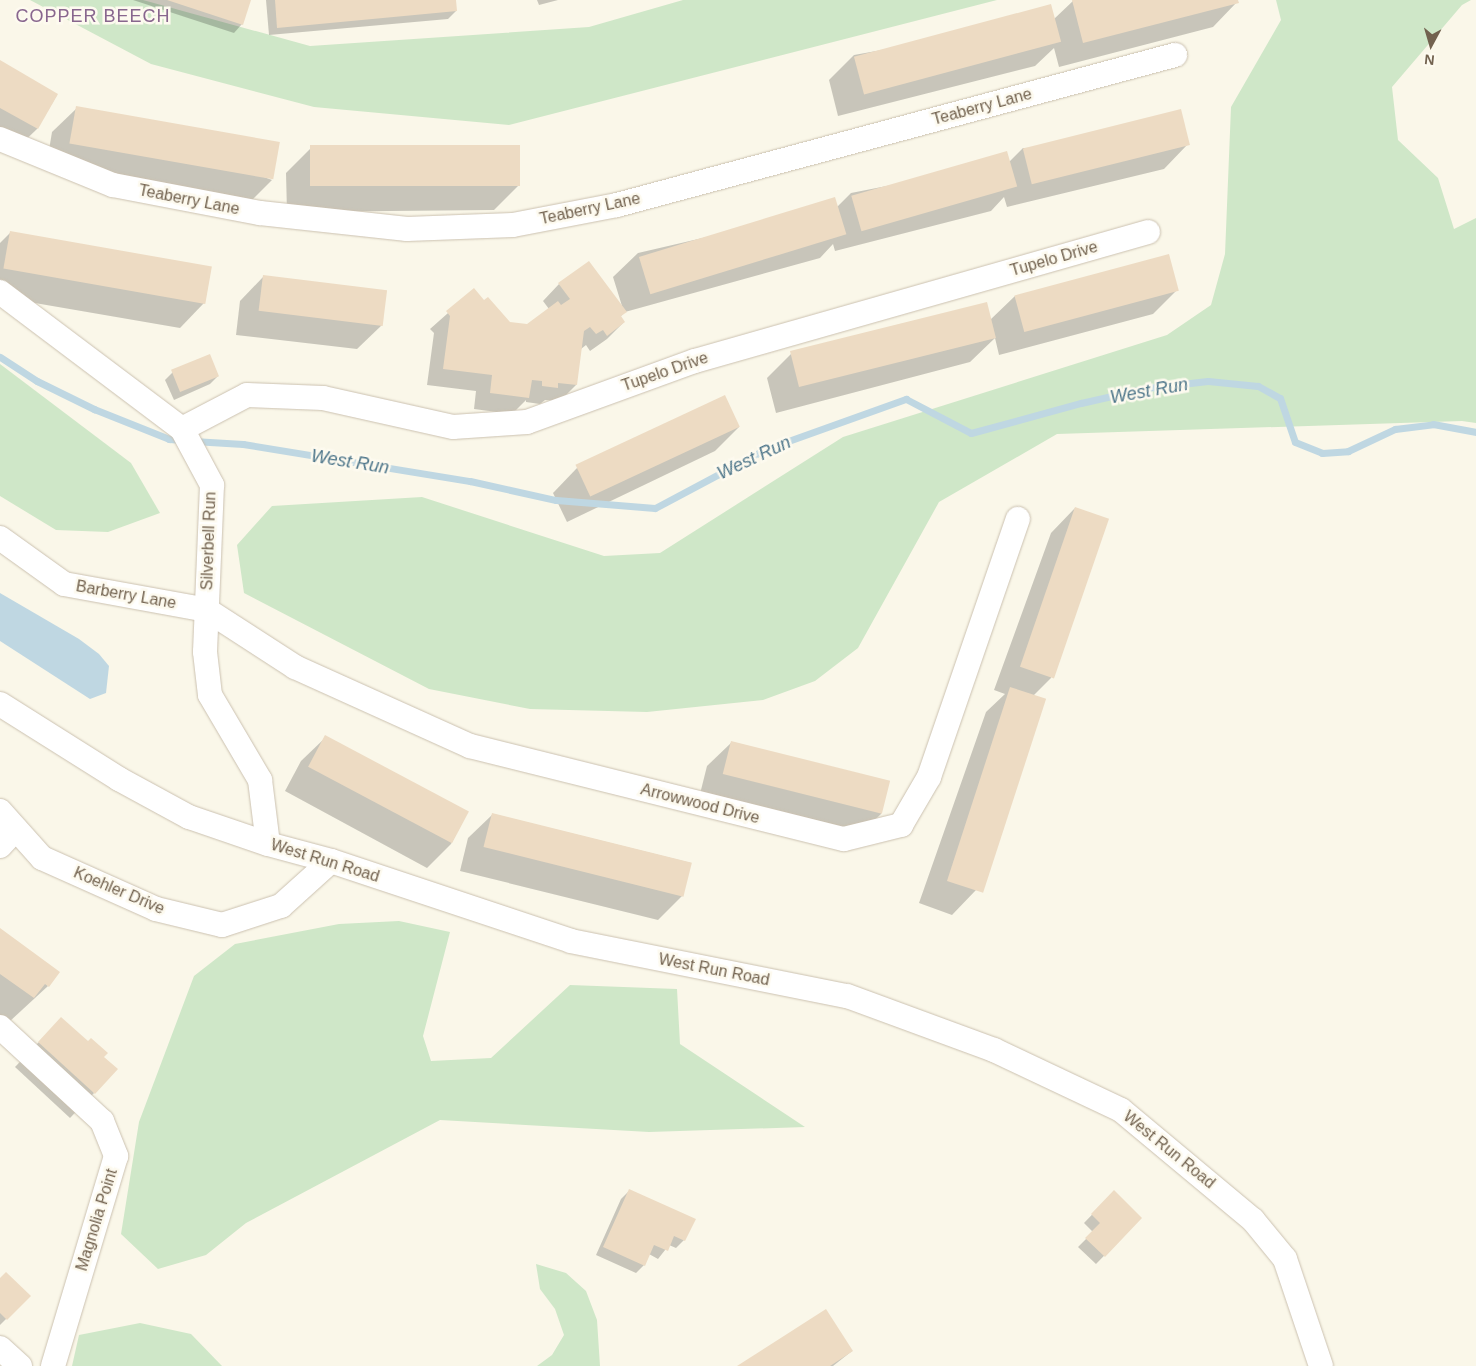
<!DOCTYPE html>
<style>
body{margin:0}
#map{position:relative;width:1476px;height:1366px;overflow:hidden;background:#faf7e9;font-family:Arial,sans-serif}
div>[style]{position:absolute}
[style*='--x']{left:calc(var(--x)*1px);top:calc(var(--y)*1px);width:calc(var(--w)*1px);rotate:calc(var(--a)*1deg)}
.green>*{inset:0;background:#cfe7c8}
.water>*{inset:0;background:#bfd7e2}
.shadow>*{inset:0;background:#0003}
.stream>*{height:7px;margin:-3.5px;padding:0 3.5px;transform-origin:3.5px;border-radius:3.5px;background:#bfd7e2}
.building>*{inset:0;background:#eddbc3;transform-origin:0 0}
.roads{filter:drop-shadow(0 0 1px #cbc1b0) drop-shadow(0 0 1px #cbc1b0)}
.street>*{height:24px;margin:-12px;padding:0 12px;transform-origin:12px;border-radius:12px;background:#fff}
span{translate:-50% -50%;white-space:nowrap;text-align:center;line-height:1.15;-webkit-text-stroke:5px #fdfaef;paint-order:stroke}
.street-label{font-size:16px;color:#72624f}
.neighbourhood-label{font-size:18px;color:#88668e;letter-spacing:1px}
.water-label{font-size:18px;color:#4e768a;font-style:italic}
.north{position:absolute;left:1406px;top:20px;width:50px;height:50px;-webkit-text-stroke:4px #fdfaef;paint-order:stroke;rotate:186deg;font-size:14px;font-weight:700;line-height:20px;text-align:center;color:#72624f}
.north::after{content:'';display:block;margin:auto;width:18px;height:22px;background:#72624f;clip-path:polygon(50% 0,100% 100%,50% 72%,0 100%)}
</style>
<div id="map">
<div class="green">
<i style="clip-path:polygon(30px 0,143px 0,310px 46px,589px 27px,683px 0,997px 0,509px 125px,314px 107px,151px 64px)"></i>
<i style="clip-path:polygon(1276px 0,1471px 0,1462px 5px,1392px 87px,1398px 140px,1438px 178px,1454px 229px,1476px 218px,1476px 423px,1462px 421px,1057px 434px,939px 502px,858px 648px,815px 681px,763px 700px,647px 712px,530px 709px,429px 689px,244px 593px,237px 545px,272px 506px,422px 497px,604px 556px,660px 553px,843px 437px,1167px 335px,1211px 305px,1225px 254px,1231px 107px,1281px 20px)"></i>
<i style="clip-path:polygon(0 364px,131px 463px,160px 513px,108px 532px,56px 530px,0 496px)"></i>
<i style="clip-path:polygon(399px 921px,450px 932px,423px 1036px,431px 1061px,491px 1058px,570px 985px,677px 989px,680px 1044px,805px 1127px,649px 1132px,440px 1120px,246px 1223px,206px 1255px,158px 1269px,121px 1234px,139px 1122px,194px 976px,235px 944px,339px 924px)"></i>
<i style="clip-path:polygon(536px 1264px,566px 1273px,586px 1291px,597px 1320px,600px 1366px,537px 1366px,552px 1355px,564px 1335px,555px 1309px,540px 1289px)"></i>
<i style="clip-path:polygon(140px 1323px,191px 1334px,222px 1366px,72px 1366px,79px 1335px)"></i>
</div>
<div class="water">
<i style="clip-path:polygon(0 593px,79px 639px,99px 654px,109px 666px,106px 693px,90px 699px,0 641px)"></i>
</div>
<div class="shadow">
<i style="clip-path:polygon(133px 0,250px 0,242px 24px,234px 33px)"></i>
<i style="clip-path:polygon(266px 0,455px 0,456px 11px,448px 19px,269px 35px)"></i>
<i style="clip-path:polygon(537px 0,558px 0,539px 5px)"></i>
<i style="clip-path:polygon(1074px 0,1237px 0,1237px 2px,1213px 27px,1059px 67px,1054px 48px,1035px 66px,838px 116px,829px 80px,854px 55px,1054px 19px)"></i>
<i style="clip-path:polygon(0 62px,57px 95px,37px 129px,12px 153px,0 146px)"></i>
<i style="clip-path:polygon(77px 108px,272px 180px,248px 204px,46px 168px,52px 132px)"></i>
<i style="clip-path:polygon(1188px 144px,1164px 169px,1007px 207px,1004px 197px,991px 211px,835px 251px,833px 244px,820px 258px,625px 312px,620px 317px,624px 322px,607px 339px,590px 351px,586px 345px,581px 349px,576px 385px,560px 401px,545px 400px,540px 404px,526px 402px,526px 400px,512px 414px,474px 409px,476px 391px,427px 385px,434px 333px,430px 329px,474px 290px,484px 302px,509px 323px,527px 325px,549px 309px,543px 301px,559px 284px,622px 306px,613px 277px,638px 253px,837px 207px,851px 193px,1009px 162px,1023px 148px)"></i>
<i style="clip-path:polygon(310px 149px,519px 185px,494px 210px,287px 212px,286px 173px)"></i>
<i style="clip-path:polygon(11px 232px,204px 303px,180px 328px,0 297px,0 243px)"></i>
<i style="clip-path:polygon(264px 276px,382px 325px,357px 349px,236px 335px,240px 301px)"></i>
<i style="clip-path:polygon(1177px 290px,1153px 314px,999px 355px,995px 338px,970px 362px,776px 413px,767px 378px,791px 354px,990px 320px,1015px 296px)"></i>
<i style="clip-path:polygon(173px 372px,218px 376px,210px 384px,174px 400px,165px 380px)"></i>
<i style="clip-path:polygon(725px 397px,739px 427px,715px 451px,567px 522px,553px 493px,577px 468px)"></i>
<i style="clip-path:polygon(1075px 508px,1051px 678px,1033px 696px,976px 890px,952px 915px,919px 903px,986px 712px,1005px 694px,994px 690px,1051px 533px)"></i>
<i style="clip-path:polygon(326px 737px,467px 813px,451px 844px,427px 868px,285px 791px,301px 761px)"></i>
<i style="clip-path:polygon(732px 742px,889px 782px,881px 814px,856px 838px,699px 798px,707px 766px)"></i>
<i style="clip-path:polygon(493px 814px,691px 863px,682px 896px,658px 920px,460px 871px,468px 838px)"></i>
<i style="clip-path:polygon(0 930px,48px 986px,9px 1022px,0 1015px)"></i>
<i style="clip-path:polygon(61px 1019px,94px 1093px,70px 1118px,15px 1067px)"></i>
<i style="clip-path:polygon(629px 1191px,684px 1240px,676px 1248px,669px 1245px,658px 1259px,649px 1254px,644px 1265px,636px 1273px,596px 1255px,621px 1199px)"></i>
<i style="clip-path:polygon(1114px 1192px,1141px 1218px,1096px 1264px,1078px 1247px,1093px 1232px,1084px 1223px)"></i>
<i style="clip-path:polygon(0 1280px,29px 1296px,0 1325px)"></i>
<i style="clip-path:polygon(852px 1351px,833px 1366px,739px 1366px)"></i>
</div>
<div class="stream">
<i style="--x:0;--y:357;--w:44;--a:33"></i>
<i style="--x:37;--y:381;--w:64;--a:26.2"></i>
<i style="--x:94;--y:409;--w:81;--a:21.8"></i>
<i style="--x:169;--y:439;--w:14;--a:4"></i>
<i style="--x:193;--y:441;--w:50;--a:3.4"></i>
<i style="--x:243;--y:444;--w:230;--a:9.3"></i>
<i style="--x:470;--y:481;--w:88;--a:12.5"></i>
<i style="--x:556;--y:500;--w:99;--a:4.6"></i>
<i style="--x:655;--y:508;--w:126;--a:-28"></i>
<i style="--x:766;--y:449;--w:149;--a:-19.7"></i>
<i style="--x:906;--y:399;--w:73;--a:27.6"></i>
<i style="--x:971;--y:433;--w:114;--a:-15.3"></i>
<i style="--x:1081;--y:403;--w:68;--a:-12.8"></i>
<i style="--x:1147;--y:388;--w:61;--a:-6.5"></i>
<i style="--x:1208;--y:381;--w:50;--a:5.7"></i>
<i style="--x:1258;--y:386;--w:25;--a:29"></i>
<i style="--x:1280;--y:398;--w:46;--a:71.2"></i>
<i style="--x:1295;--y:442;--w:29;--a:22"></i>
<i style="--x:1322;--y:453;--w:26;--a:-4"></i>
<i style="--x:1348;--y:451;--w:52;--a:-25.1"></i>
<i style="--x:1395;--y:429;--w:38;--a:-7"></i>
<i style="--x:1433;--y:424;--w:44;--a:10.5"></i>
</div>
<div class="building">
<i style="clip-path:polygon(167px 0,251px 0,243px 25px)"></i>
<i style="clip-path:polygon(275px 0,456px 0,457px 11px,277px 28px)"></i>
<i style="clip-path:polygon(1072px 0,1238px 0,1239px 3px,1083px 43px)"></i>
<i style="left:1051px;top:4px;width:39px;height:204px;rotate:75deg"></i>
<i style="clip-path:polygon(0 60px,58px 94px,38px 129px,0 108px)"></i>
<i style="left:76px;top:106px;width:207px;height:38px;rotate:10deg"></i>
<i style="left:1181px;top:109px;width:37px;height:163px;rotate:76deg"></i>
<i style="left:520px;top:145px;width:41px;height:210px;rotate:90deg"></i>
<i style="left:1007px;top:151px;width:37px;height:162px;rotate:74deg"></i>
<i style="left:835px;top:197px;width:39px;height:205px;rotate:73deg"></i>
<i style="left:10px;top:231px;width:205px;height:38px;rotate:10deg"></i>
<i style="left:1169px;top:254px;width:38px;height:160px;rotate:75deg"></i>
<i style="clip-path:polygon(589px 261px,627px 312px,621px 316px,625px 322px,607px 336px,603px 330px,596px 334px,590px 327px,584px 331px,577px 385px,558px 383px,558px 388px,542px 386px,542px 381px,532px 380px,529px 398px,490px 393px,492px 375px,443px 369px,450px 316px,446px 311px,474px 288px,484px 300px,488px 297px,510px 322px,527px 324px,558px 301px,561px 305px,570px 299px,558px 283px)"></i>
<i style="left:263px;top:275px;width:125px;height:36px;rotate:7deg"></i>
<i style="left:987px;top:302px;width:37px;height:203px;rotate:76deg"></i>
<i style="left:210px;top:354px;width:24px;height:42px;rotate:68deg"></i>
<i style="left:725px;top:395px;width:35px;height:165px;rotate:65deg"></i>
<i style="left:1075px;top:507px;width:36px;height:169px;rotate:19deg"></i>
<i style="left:1010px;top:687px;width:38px;height:204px;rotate:18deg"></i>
<i style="left:325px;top:735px;width:163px;height:36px;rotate:28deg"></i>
<i style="left:731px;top:741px;width:164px;height:34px;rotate:14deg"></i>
<i style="left:492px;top:813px;width:206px;height:35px;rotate:14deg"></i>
<i style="clip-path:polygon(0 928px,60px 972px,49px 987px,45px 984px,34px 998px,0 974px)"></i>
<i style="clip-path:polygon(61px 1017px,88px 1041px,91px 1038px,108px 1053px,104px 1057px,118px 1069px,95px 1094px,38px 1042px)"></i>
<i style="clip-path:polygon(629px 1189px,696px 1219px,685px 1241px,674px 1236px,668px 1251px,654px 1245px,645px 1266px,603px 1247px)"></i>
<i style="clip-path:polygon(1114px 1190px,1142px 1218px,1105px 1257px,1085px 1238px,1100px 1223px,1091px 1214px)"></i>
<i style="clip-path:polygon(6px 1272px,31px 1296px,7px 1320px,0 1313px,0 1278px)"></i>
<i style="clip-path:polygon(826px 1309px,853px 1351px,830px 1366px,737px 1366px)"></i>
</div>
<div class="roads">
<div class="street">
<i style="--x:0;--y:139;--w:122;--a:22.2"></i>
<i style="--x:113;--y:185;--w:150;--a:10.8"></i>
<i style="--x:260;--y:213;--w:148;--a:6.2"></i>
<i style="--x:407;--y:229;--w:106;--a:-2.2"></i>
<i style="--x:513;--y:225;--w:106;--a:-10.9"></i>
<i style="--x:617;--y:205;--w:578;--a:-15.05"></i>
<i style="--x:0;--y:292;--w:228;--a:37"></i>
<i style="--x:182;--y:429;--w:64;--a:61.8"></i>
<i style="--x:212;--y:485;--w:167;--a:92.4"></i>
<i style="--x:205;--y:652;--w:43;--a:83.4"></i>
<i style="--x:210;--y:695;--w:99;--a:59.5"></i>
<i style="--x:260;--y:780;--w:64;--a:82.9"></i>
<i style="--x:182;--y:429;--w:73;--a:-27.6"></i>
<i style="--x:247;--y:395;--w:76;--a:2.3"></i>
<i style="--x:323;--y:398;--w:133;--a:12.6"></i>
<i style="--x:453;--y:427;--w:74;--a:-3.9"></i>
<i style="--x:527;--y:422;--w:179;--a:-20"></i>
<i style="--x:695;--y:361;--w:471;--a:-15.9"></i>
<i style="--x:0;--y:538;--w:79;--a:35.7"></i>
<i style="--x:64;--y:584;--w:145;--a:10.3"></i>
<i style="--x:207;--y:610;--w:105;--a:32.9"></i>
<i style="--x:295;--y:667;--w:192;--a:24.3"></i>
<i style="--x:470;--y:746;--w:385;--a:14"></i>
<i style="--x:844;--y:839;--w:59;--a:-13.8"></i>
<i style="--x:901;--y:825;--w:56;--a:-59.7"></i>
<i style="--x:929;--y:777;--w:273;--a:-71"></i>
<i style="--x:0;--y:704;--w:141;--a:32.2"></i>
<i style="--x:119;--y:779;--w:80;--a:28.5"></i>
<i style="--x:189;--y:817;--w:83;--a:18.9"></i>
<i style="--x:268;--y:844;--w:65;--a:15.1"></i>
<i style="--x:331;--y:861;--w:253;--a:18.4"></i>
<i style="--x:571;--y:941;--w:281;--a:11.3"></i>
<i style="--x:847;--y:996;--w:157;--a:20.2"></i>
<i style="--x:994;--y:1050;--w:140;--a:25.3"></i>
<i style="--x:1121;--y:1110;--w:172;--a:39.8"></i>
<i style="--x:1253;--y:1220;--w:50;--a:50.6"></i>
<i style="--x:1285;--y:1259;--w:113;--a:71.4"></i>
<i style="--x:0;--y:811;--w:63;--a:48.2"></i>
<i style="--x:42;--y:858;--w:125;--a:24.1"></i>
<i style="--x:156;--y:909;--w:68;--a:13.6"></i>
<i style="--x:222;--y:925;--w:62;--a:-17.9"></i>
<i style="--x:281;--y:906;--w:67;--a:-42"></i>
<i style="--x:0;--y:846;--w:23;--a:-47"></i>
<i style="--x:0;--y:1027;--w:139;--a:42.7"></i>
<i style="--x:102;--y:1121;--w:38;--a:68"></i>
<i style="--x:116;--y:1156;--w:219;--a:106.7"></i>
<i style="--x:0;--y:1348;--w:27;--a:42"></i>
</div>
</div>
<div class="street-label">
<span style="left:982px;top:107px;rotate:-15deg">Teaberry Lane</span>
<span style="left:189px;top:200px;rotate:11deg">Teaberry Lane</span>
<span style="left:590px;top:209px;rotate:-12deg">Teaberry Lane</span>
<span style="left:1054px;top:259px;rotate:-16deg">Tupelo Drive</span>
<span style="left:665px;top:372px;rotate:-19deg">Tupelo Drive</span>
<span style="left:209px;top:541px;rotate:-88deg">Silverbell Run</span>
<span style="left:126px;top:595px;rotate:10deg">Barberry Lane</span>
<span style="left:700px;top:804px;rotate:14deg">Arrowwood Drive</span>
<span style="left:325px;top:861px;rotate:17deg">West Run Road</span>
<span style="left:119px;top:891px;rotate:23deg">Koehler Drive</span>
<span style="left:714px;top:970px;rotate:11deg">West Run Road</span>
<span style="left:1169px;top:1150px;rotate:39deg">West Run Road</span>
<span style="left:97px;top:1220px;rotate:-73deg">Magnolia Point</span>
</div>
<div class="neighbourhood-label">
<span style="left:93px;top:16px">COPPER BEECH</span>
</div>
<div class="water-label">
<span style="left:1149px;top:391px;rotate:-10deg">West Run</span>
<span style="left:754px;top:458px;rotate:-25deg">West Run</span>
<span style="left:350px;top:462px;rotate:9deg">West Run</span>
</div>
<div class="north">N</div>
</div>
